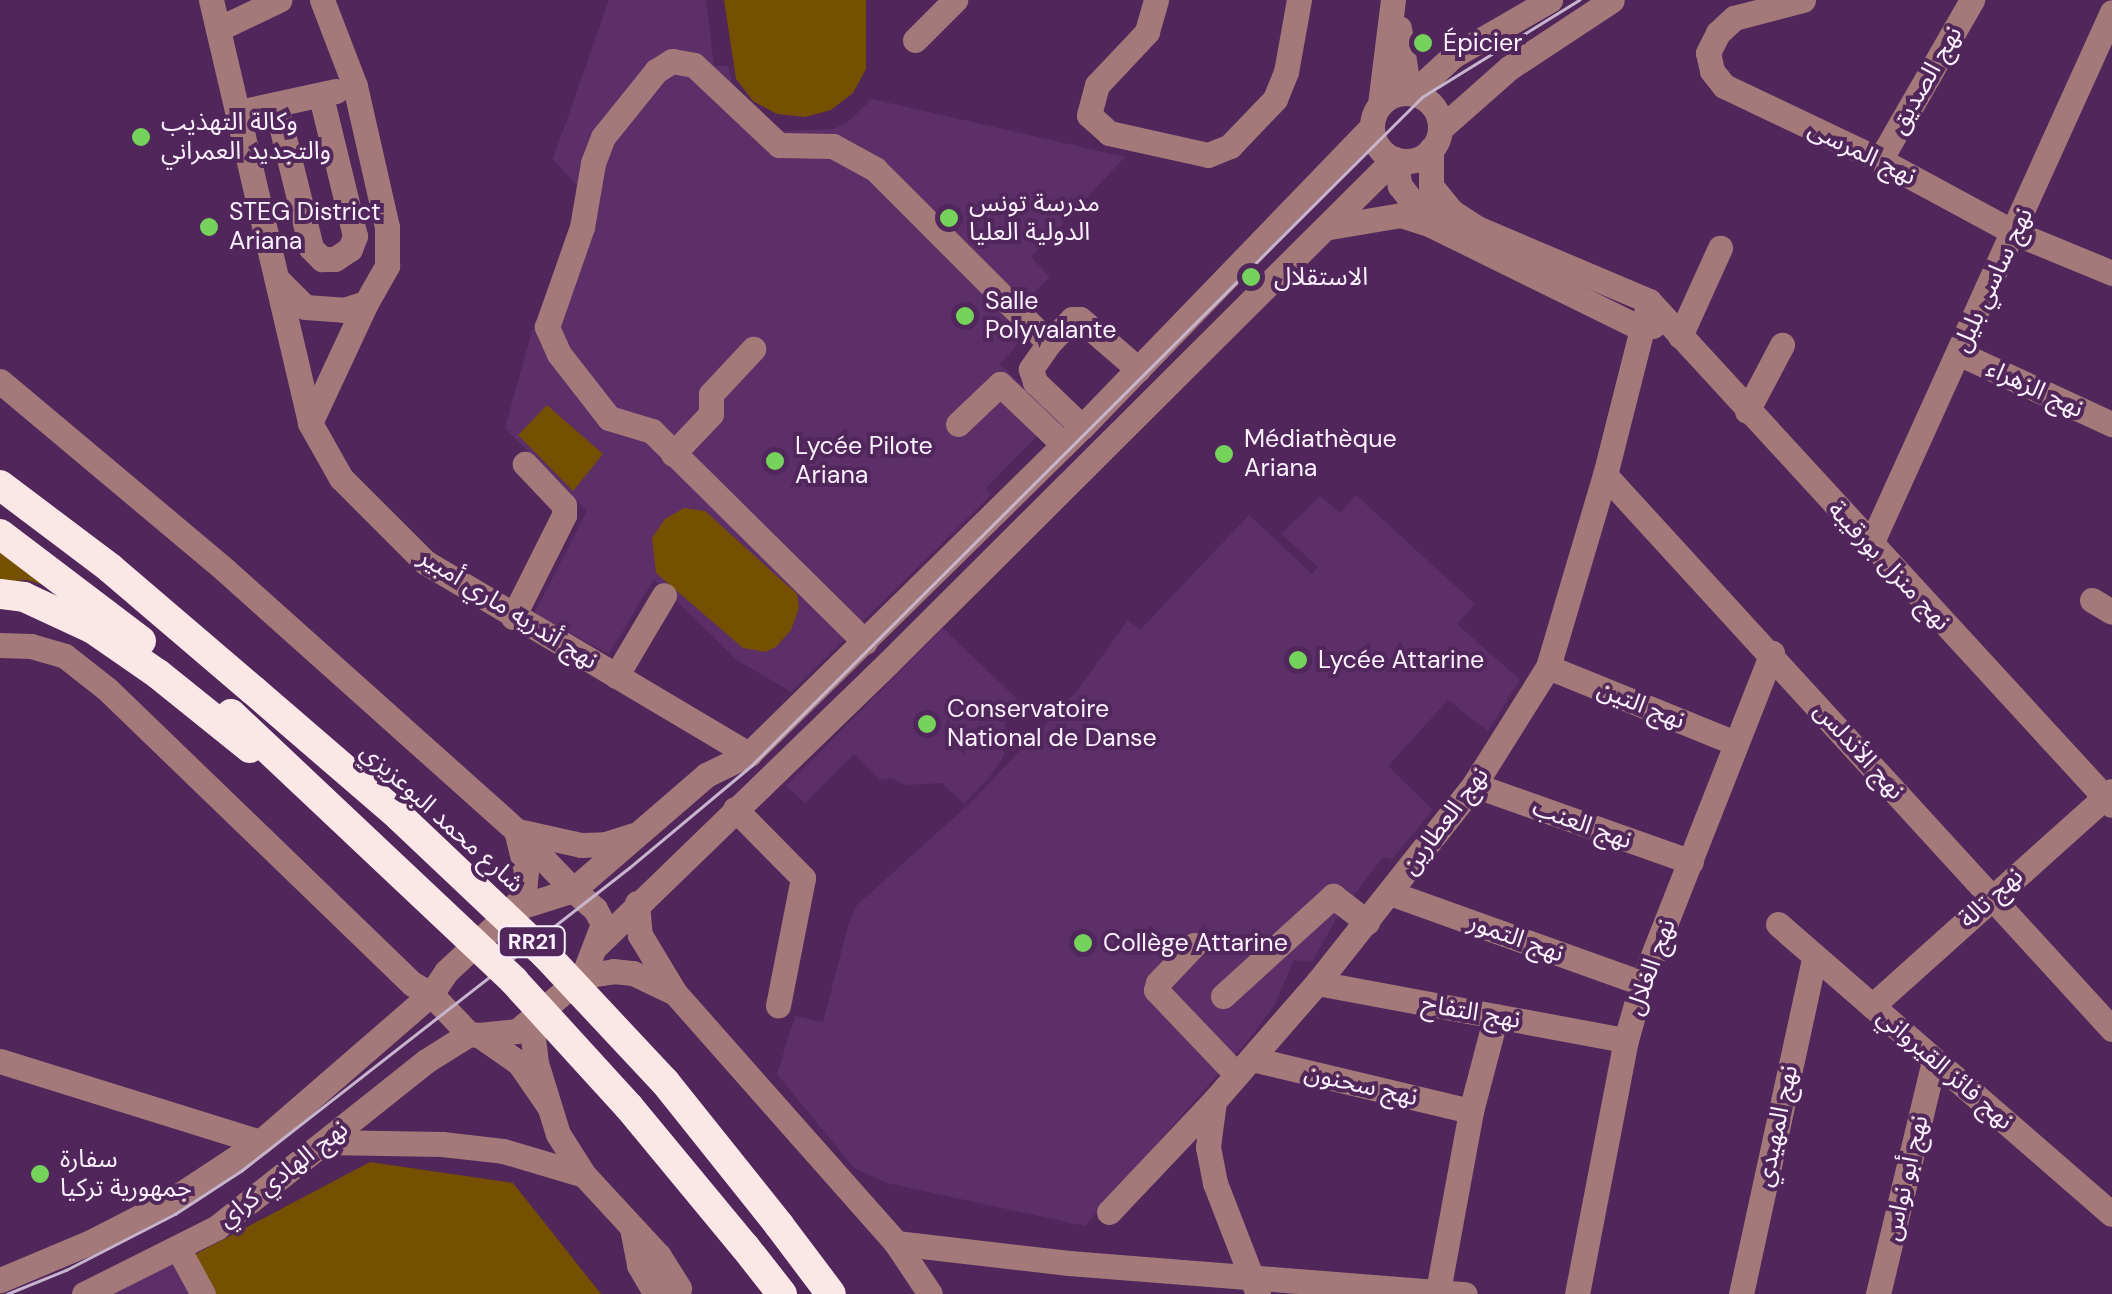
<!DOCTYPE html>
<meta charset="utf-8">
<style>
body{margin:0}
#map{position:relative;width:2112px;height:1294px;overflow:hidden;background:#50265b;font-family:"DM Sans","Noto Sans Arabic",sans-serif}
div>[style]{position:absolute}
[style*='--x']{left:calc(var(--x)*1px);top:calc(var(--y)*1px);width:calc(var(--w)*1px);rotate:calc(var(--a)*1deg)}
.built>*{inset:0;background:#5d2f69}
.green>*{inset:0;background:#745000}
.minor>*{height:25px;margin:-12.5px;padding:0 12.5px;transform-origin:12.5px;border-radius:12.5px;background:#a37a79}
.minor>.ring{margin:-12.5px;padding:0;box-sizing:content-box;background:none;border:25px solid #a37a79;border-radius:50%}
.highway>*{height:30px;margin:-15px;padding:0 15px;transform-origin:15px;border-radius:15px;background:#fce7e7}
.tram>*{height:2.5px;margin:-1.25px;padding:0 1.25px;transform-origin:1.25px;border-radius:1.25px;background:#c7b4cd}
.highway-bridge>*{height:30px;margin:-15px;padding:0 15px;transform-origin:15px;border-radius:15px;background:#fce7e7}
.dots>*{width:28px;height:28px;translate:-50% -50%;box-sizing:border-box;border:5px solid #50265b;border-radius:50%}
span{translate:-50% -50%;white-space:nowrap;text-align:center;line-height:1.15;-webkit-text-stroke:8px #50265b;paint-order:stroke}
.shield-label span{padding:2px 8px;background:#50265b;border:2px solid;border-radius:8px;-webkit-text-stroke-width:0}
.shield-label{font-size:22px;color:#fbf1fe;font-weight:700}
.poi-label{font-size:25px;color:#fbf1fe}
.left{translate:0 -50%;text-align:left}
.street-label{font-size:25px;color:#fbf1fe}
</style>
<div id="map">
<div class="built">
<i style="clip-path:polygon(609px 0,706px 0,714px 66px,728px 66px,734px 93px,765px 124px,782px 131px,834px 129px,849px 121px,872px 99px,1125px 157px,1031px 257px,1050px 277px,1000px 327px,1018px 344px,1000px 364px,1055px 418px,986px 488px,991px 495px,791px 692px,737px 660px,654px 579px,609px 654px,534px 614px,587px 511px,505px 428px,532px 331px,583px 193px,553px 159px)"></i>
<i style="clip-path:polygon(1356px 495px,1475px 604px,1457px 624px,1520px 680px,1488px 731px,1448px 700px,1388px 766px,1433px 810px,1392px 859px,1383px 857px,1336px 919px,1312px 962px,1294px 960px,1274px 1006px,1249px 1039px,1085px 1226px,887px 1183px,854px 1168px,777px 1074px,795px 1016px,823px 1022px,848px 926px,857px 905px,969px 804px,1077px 691px,1128px 620px,1140px 630px,1249px 515px,1312px 574px,1318px 567px,1281px 534px,1320px 496px,1340px 513px)"></i>
<i style="clip-path:polygon(943px 628px,1018px 700px,1005px 715px,1004px 756px,988px 779px,964px 804px,942px 783px,907px 785px,891px 778px,880px 780px,854px 754px,805px 803px,786px 786px)"></i>
<i style="clip-path:polygon(192px 1256px,215px 1294px,105px 1294px)"></i>
</div>
<div class="green">
<i style="clip-path:polygon(724px 0,866px 0,866px 69px,853px 93px,831px 110px,805px 117px,777px 114px,753px 101px,736px 79px)"></i>
<i style="clip-path:polygon(547px 405px,603px 454px,573px 491px,518px 435px)"></i>
<i style="clip-path:polygon(684px 508px,705px 511px,797px 594px,799px 608px,791px 630px,776px 647px,765px 652px,743px 648px,656px 573px,652px 538px,665px 519px)"></i>
<i style="clip-path:polygon(0 551px,51px 587px,26px 580px,0 582px)"></i>
<i style="clip-path:polygon(370px 1162px,513px 1183px,601px 1294px,215px 1294px,192px 1256px)"></i>
</div>
<div class="minor">
<i style="--x:211;--y:0;--w:434;--a:76.8"></i>
<i style="--x:310;--y:423;--w:63;--a:60.6"></i>
<i style="--x:341;--y:478;--w:119;--a:45"></i>
<i style="--x:425;--y:562;--w:377;--a:30.7"></i>
<i style="--x:1156;--y:0;--w:33;--a:106"></i>
<i style="--x:1147;--y:32;--w:73;--a:133.3"></i>
<i style="--x:1097;--y:85;--w:31;--a:105"></i>
<i style="--x:1089;--y:115;--w:27;--a:42"></i>
<i style="--x:1109;--y:133;--w:101;--a:12.5"></i>
<i style="--x:1208;--y:155;--w:24;--a:-22"></i>
<i style="--x:1230;--y:146;--w:65;--a:-46.2"></i>
<i style="--x:1275;--y:99;--w:29;--a:-68"></i>
<i style="--x:1286;--y:72;--w:73;--a:-79.8"></i>
<i style="--x:1803;--y:0;--w:71;--a:165.4"></i>
<i style="--x:1734;--y:18;--w:22;--a:137"></i>
<i style="--x:1718;--y:33;--w:22;--a:117"></i>
<i style="--x:1708;--y:53;--w:18;--a:77"></i>
<i style="--x:1712;--y:71;--w:19;--a:51"></i>
<i style="--x:1724;--y:86;--w:173;--a:25.4"></i>
<i style="--x:1880;--y:160;--w:153;--a:28.4"></i>
<i style="--x:2015;--y:233;--w:105;--a:22.4"></i>
<i style="--x:1399;--y:28;--w:66;--a:81.3"></i>
<i style="--x:218;--y:29;--w:68;--a:-25.4"></i>
<i style="--x:915;--y:40;--w:57;--a:-45"></i>
<i style="--x:1413;--y:93;--w:54;--a:-42.8"></i>
<i style="--x:1453;--y:56;--w:112;--a:-30"></i>
<i class="ring" style="left:1372px;top:93px;width:43px;height:43px"></i>
<i style="--x:1380;--y:104;--w:105;--a:-82.9"></i>
<i style="--x:276;--y:105;--w:147;--a:76.2"></i>
<i style="--x:311;--y:248;--w:16;--a:45"></i>
<i style="--x:322;--y:259;--w:13;--a:0"></i>
<i style="--x:335;--y:259;--w:18;--a:-34"></i>
<i style="--x:350;--y:249;--w:14;--a:-69"></i>
<i style="--x:355;--y:236;--w:144;--a:-103.7"></i>
<i style="--x:239;--y:112;--w:99;--a:-12.2"></i>
<i style="--x:1440;--y:129;--w:92;--a:-41.5"></i>
<i style="--x:1509;--y:68;--w:123;--a:-33.4"></i>
<i style="--x:1431;--y:149;--w:37;--a:90"></i>
<i style="--x:1431;--y:186;--w:32;--a:51"></i>
<i style="--x:1451;--y:211;--w:31;--a:33"></i>
<i style="--x:1477;--y:228;--w:187;--a:23"></i>
<i style="--x:1649;--y:301;--w:684;--a:47.43"></i>
<i style="--x:1395;--y:159;--w:27;--a:80"></i>
<i style="--x:1400;--y:186;--w:47;--a:51.9"></i>
<i style="--x:1880;--y:160;--w:185;--a:-60.1"></i>
<i style="--x:1330;--y:227;--w:72;--a:-9.6"></i>
<i style="--x:1401;--y:215;--w:32;--a:18"></i>
<i style="--x:1431;--y:225;--w:233;--a:26.2"></i>
<i style="--x:1640;--y:328;--w:13;--a:-9"></i>
<i style="--x:278;--y:280;--w:38;--a:45"></i>
<i style="--x:305;--y:307;--w:39;--a:4"></i>
<i style="--x:344;--y:310;--w:23;--a:-18"></i>
<i style="--x:366;--y:303;--w:43;--a:-60.4"></i>
<i style="--x:387;--y:266;--w:39;--a:-90"></i>
<i style="--x:387;--y:227;--w:145;--a:-102.8"></i>
<i style="--x:355;--y:86;--w:92;--a:-111"></i>
<i style="--x:1680;--y:336;--w:97;--a:-65.6"></i>
<i style="--x:1049;--y:343;--w:33;--a:-46"></i>
<i style="--x:1072;--y:319;--w:8;--a:0"></i>
<i style="--x:1080;--y:319;--w:77;--a:40.8"></i>
<i style="--x:1958;--y:353;--w:170;--a:24.8"></i>
<i style="--x:0;--y:381;--w:294;--a:40"></i>
<i style="--x:225;--y:570;--w:390;--a:41.8"></i>
<i style="--x:516;--y:830;--w:83;--a:46.5"></i>
<i style="--x:573;--y:890;--w:176;--a:-40.8"></i>
<i style="--x:706;--y:775;--w:48;--a:-26"></i>
<i style="--x:749;--y:754;--w:467;--a:-44.5"></i>
<i style="--x:1082;--y:427;--w:417;--a:-46"></i>
<i style="--x:1747;--y:411;--w:75;--a:-62.1"></i>
<i style="--x:310;--y:423;--w:132;--a:-65"></i>
<i style="--x:958;--y:424;--w:58;--a:-43.6"></i>
<i style="--x:1000;--y:384;--w:88;--a:43.6"></i>
<i style="--x:673;--y:454;--w:55;--a:-46.5"></i>
<i style="--x:711;--y:414;--w:20;--a:-90"></i>
<i style="--x:711;--y:394;--w:62;--a:-47"></i>
<i style="--x:1605;--y:475;--w:751;--a:47.54"></i>
<i style="--x:1870;--y:546;--w:586;--a:-65.62"></i>
<i style="--x:2092;--y:600;--w:23;--a:31"></i>
<i style="--x:513;--y:617;--w:114;--a:-63.4"></i>
<i style="--x:564;--y:515;--w:10;--a:-90"></i>
<i style="--x:564;--y:505;--w:57;--a:-133.6"></i>
<i style="--x:865;--y:642;--w:300;--a:-135.3"></i>
<i style="--x:652;--y:431;--w:45;--a:-163.2"></i>
<i style="--x:609;--y:418;--w:81;--a:-128"></i>
<i style="--x:559;--y:354;--w:30;--a:-114"></i>
<i style="--x:547;--y:327;--w:106;--a:-70.7"></i>
<i style="--x:582;--y:227;--w:65;--a:-80.2"></i>
<i style="--x:593;--y:163;--w:28;--a:-69"></i>
<i style="--x:603;--y:137;--w:85;--a:-51.2"></i>
<i style="--x:656;--y:71;--w:19;--a:-32"></i>
<i style="--x:672;--y:61;--w:22;--a:10"></i>
<i style="--x:694;--y:65;--w:117;--a:43.3"></i>
<i style="--x:779;--y:145;--w:54;--a:1.1"></i>
<i style="--x:833;--y:146;--w:48;--a:28.7"></i>
<i style="--x:875;--y:169;--w:246;--a:45"></i>
<i style="--x:1049;--y:343;--w:32;--a:125"></i>
<i style="--x:1031;--y:369;--w:14;--a:73"></i>
<i style="--x:1035;--y:382;--w:65;--a:43.8"></i>
<i style="--x:0;--y:645;--w:31;--a:2"></i>
<i style="--x:31;--y:646;--w:35;--a:16"></i>
<i style="--x:65;--y:656;--w:53;--a:38.2"></i>
<i style="--x:107;--y:689;--w:425;--a:44"></i>
<i style="--x:413;--y:984;--w:21;--a:29"></i>
<i style="--x:431;--y:994;--w:226;--a:139.1"></i>
<i style="--x:260;--y:1142;--w:105;--a:146.6"></i>
<i style="--x:172;--y:1200;--w:89;--a:152.6"></i>
<i style="--x:93;--y:1241;--w:101;--a:157.2"></i>
<i style="--x:1548;--y:667;--w:202;--a:22.1"></i>
<i style="--x:616;--y:676;--w:94;--a:-59.3"></i>
<i style="--x:1474;--y:785;--w:230;--a:19.5"></i>
<i style="--x:735;--y:809;--w:97;--a:45.4"></i>
<i style="--x:803;--y:878;--w:130;--a:101.1"></i>
<i style="--x:522;--y:832;--w:60;--a:12.4"></i>
<i style="--x:581;--y:845;--w:25;--a:-2"></i>
<i style="--x:606;--y:844;--w:28;--a:-18"></i>
<i style="--x:1390;--y:893;--w:268;--a:19.7"></i>
<i style="--x:637;--y:903;--w:32;--a:85"></i>
<i style="--x:640;--y:935;--w:68;--a:58.9"></i>
<i style="--x:675;--y:993;--w:334;--a:48.5"></i>
<i style="--x:896;--y:1243;--w:174;--a:6.6"></i>
<i style="--x:1069;--y:1263;--w:397;--a:4.5"></i>
<i style="--x:513;--y:909;--w:19;--a:-55"></i>
<i style="--x:524;--y:893;--w:22;--a:-85"></i>
<i style="--x:526;--y:871;--w:42;--a:-103.7"></i>
<i style="--x:1778;--y:924;--w:442;--a:41"></i>
<i style="--x:597;--y:945;--w:405;--a:-44.1"></i>
<i style="--x:888;--y:663;--w:714;--a:-44.89"></i>
<i style="--x:1194;--y:945;--w:52;--a:133.5"></i>
<i style="--x:1158;--y:983;--w:7;--a:106"></i>
<i style="--x:1156;--y:990;--w:117;--a:46.4"></i>
<i style="--x:583;--y:976;--w:30;--a:-9"></i>
<i style="--x:613;--y:971;--w:20;--a:6"></i>
<i style="--x:633;--y:973;--w:44;--a:25.4"></i>
<i style="--x:1317;--y:983;--w:314;--a:10.5"></i>
<i style="--x:1223;--y:996;--w:149;--a:-42.3"></i>
<i style="--x:1333;--y:896;--w:43;--a:37.4"></i>
<i style="--x:1872;--y:1006;--w:322;--a:-41.9"></i>
<i style="--x:531;--y:1022;--w:41;--a:83"></i>
<i style="--x:536;--y:1063;--w:74;--a:72.8"></i>
<i style="--x:558;--y:1134;--w:49;--a:57.6"></i>
<i style="--x:584;--y:1175;--w:110;--a:47.2"></i>
<i style="--x:659;--y:1256;--w:38;--a:58"></i>
<i style="--x:479;--y:1035;--w:38;--a:-6"></i>
<i style="--x:517;--y:1031;--w:86;--a:-39.8"></i>
<i style="--x:583;--y:976;--w:56;--a:-69"></i>
<i style="--x:603;--y:924;--w:17;--a:-118"></i>
<i style="--x:595;--y:909;--w:29;--a:-139"></i>
<i style="--x:573;--y:890;--w:63;--a:162.4"></i>
<i style="--x:513;--y:909;--w:92;--a:136.8"></i>
<i style="--x:446;--y:972;--w:27;--a:124"></i>
<i style="--x:431;--y:994;--w:55;--a:46.5"></i>
<i style="--x:469;--y:1034;--w:10;--a:6"></i>
<i style="--x:479;--y:1035;--w:49;--a:35"></i>
<i style="--x:519;--y:1063;--w:51;--a:55.4"></i>
<i style="--x:1252;--y:1059;--w:225;--a:13.4"></i>
<i style="--x:0;--y:1061;--w:272;--a:17.3"></i>
<i style="--x:325;--y:1142;--w:117;--a:1"></i>
<i style="--x:442;--y:1144;--w:61;--a:6.5"></i>
<i style="--x:503;--y:1151;--w:84;--a:16.5"></i>
<i style="--x:1109;--y:1212;--w:153;--a:-46.6"></i>
<i style="--x:632;--y:1228;--w:38;--a:79"></i>
<i style="--x:639;--y:1265;--w:32;--a:60"></i>
<i style="--x:896;--y:1243;--w:61;--a:56.3"></i>
<i style="--x:179;--y:1250;--w:50;--a:61.4"></i>
<i style="--x:1438;--y:1291;--w:183;--a:-79.6"></i>
<i style="--x:1471;--y:1111;--w:98;--a:-75.3"></i>
<i style="--x:84;--y:1294;--w:148;--a:-26.6"></i>
<i style="--x:216;--y:1228;--w:268;--a:-38.5"></i>
<i style="--x:426;--y:1061;--w:51;--a:-32.1"></i>
<i style="--x:1258;--y:1294;--w:119;--a:-111.2"></i>
<i style="--x:1215;--y:1183;--w:37;--a:-101"></i>
<i style="--x:1208;--y:1147;--w:46;--a:-82.6"></i>
<i style="--x:1214;--y:1101;--w:157;--a:-48.9"></i>
<i style="--x:1317;--y:983;--w:253;--a:-51.6"></i>
<i style="--x:1474;--y:785;--w:139;--a:-57.9"></i>
<i style="--x:1548;--y:667;--w:200;--a:-73.5"></i>
<i style="--x:1605;--y:475;--w:179;--a:-75.8"></i>
<i style="--x:1577;--y:1294;--w:259;--a:-79.1"></i>
<i style="--x:1626;--y:1040;--w:59;--a:-74.3"></i>
<i style="--x:1642;--y:983;--w:355;--a:-68.5"></i>
<i style="--x:1741;--y:1294;--w:344;--a:-77.7"></i>
<i style="--x:1878;--y:1294;--w:240;--a:-76.5"></i>
</div>
<div class="highway">
<i style="--x:0;--y:485;--w:138;--a:37"></i>
<i style="--x:110;--y:568;--w:188;--a:40.5"></i>
<i style="--x:0;--y:534;--w:177;--a:37.2"></i>
<i style="--x:0;--y:594;--w:24;--a:7"></i>
<i style="--x:24;--y:597;--w:76;--a:24.9"></i>
<i style="--x:93;--y:629;--w:79;--a:34.7"></i>
<i style="--x:158;--y:674;--w:118;--a:38.8"></i>
<i style="--x:779;--y:1225;--w:86;--a:53"></i>
<i style="--x:745;--y:1247;--w:60;--a:51.8"></i>
</div>
<div class="tram">
<i style="--x:7;--y:1294;--w:64;--a:-22.1"></i>
<i style="--x:66;--y:1270;--w:123;--a:-27.2"></i>
<i style="--x:175;--y:1214;--w:79;--a:-33.1"></i>
<i style="--x:241;--y:1171;--w:492;--a:-38"></i>
<i style="--x:629;--y:868;--w:160;--a:-39.9"></i>
<i style="--x:752;--y:765;--w:946;--a:-44.91"></i>
<i style="--x:1422;--y:97;--w:185;--a:-31.7"></i>
</div>
<div class="highway-bridge">
<i style="--x:253;--y:690;--w:194;--a:40.8"></i>
<i style="--x:400;--y:817;--w:201;--a:43.4"></i>
<i style="--x:546;--y:955;--w:174;--a:46.9"></i>
<i style="--x:665;--y:1082;--w:183;--a:51.4"></i>
<i style="--x:231;--y:714;--w:389;--a:43.3"></i>
<i style="--x:514;--y:981;--w:171;--a:47.6"></i>
<i style="--x:629;--y:1107;--w:182;--a:50.4"></i>
</div>
<div class="dots">
<i style="left:1423px;top:43px;background:#75d25b"></i>
<i style="left:141px;top:137px;background:#75d25b"></i>
<i style="left:949px;top:218px;background:#75d25b"></i>
<i style="left:209px;top:227px;background:#75d25b"></i>
<i style="left:1251px;top:277px;background:#75d25b"></i>
<i style="left:965px;top:316px;background:#75d25b"></i>
<i style="left:1224px;top:454px;background:#75d25b"></i>
<i style="left:775px;top:461px;background:#75d25b"></i>
<i style="left:1298px;top:660px;background:#75d25b"></i>
<i style="left:927px;top:724px;background:#75d25b"></i>
<i style="left:1083px;top:943px;background:#75d25b"></i>
<i style="left:40px;top:1174px;background:#75d25b"></i>
</div>
<div class="shield-label">
<span style="left:532px;top:942px">RR21</span>
</div>
<div class="poi-label">
<span class="left" style="left:1443px;top:43px">Épicier</span>
<span class="left" style="left:161px;top:137px">وكالة التهذيب<br>والتجديد العمراني</span>
<span class="left" style="left:969px;top:218px">مدرسة تونس<br>الدولية العليا</span>
<span class="left" style="left:229px;top:227px">STEG District<br>Ariana</span>
<span class="left" style="left:1274px;top:277px">الاستقلال</span>
<span class="left" style="left:985px;top:316px">Salle<br>Polyvalante</span>
<span class="left" style="left:1244px;top:454px">Médiathèque<br>Ariana</span>
<span class="left" style="left:795px;top:461px">Lycée Pilote<br>Ariana</span>
<span class="left" style="left:1318px;top:660px">Lycée Attarine</span>
<span class="left" style="left:947px;top:724px">Conservatoire<br>National de Danse</span>
<span class="left" style="left:1103px;top:943px">Collège Attarine</span>
<span class="left" style="left:60px;top:1174px">سفارة<br>جمهورية تركيا</span>
</div>
<div class="street-label">
<span style="left:1926px;top:80px;rotate:-60deg">نهج الصديق</span>
<span style="left:1862px;top:153px;rotate:26deg">نهج المرسى</span>
<span style="left:1993px;top:280px;rotate:-65deg">نهج ساسي بليل</span>
<span style="left:2035px;top:389px;rotate:25deg">نهج الزهراء</span>
<span style="left:1889px;top:566px;rotate:47deg">نهج منزل بورقيبة</span>
<span style="left:508px;top:609px;rotate:32deg">نهج أندريه ماري أمبير</span>
<span style="left:1641px;top:705px;rotate:22deg">نهج التين</span>
<span style="left:1859px;top:751px;rotate:48deg">نهج الأندلس</span>
<span style="left:442px;top:818px;rotate:42deg">شارع محمد البوعزيزي</span>
<span style="left:1445px;top:821px;rotate:-53deg">نهج العطارين</span>
<span style="left:1582px;top:824px;rotate:20deg">نهج العنب</span>
<span style="left:1991px;top:898px;rotate:-42deg">نهج تالة</span>
<span style="left:1516px;top:938px;rotate:20deg">نهج التمور</span>
<span style="left:1651px;top:967px;rotate:-70deg">نهج الغلال</span>
<span style="left:1471px;top:1012px;rotate:10deg">نهج التفاح</span>
<span style="left:1945px;top:1069px;rotate:41deg">نهج فائز القيرواني</span>
<span style="left:1361px;top:1085px;rotate:13deg">نهج سحنون</span>
<span style="left:1777px;top:1126px;rotate:-78deg">نهج المهيدي</span>
<span style="left:283px;top:1174px;rotate:-38deg">نهج الهادي كراي</span>
<span style="left:1906px;top:1178px;rotate:-77deg">نهج أبو نواس</span>
</div>
</div>
